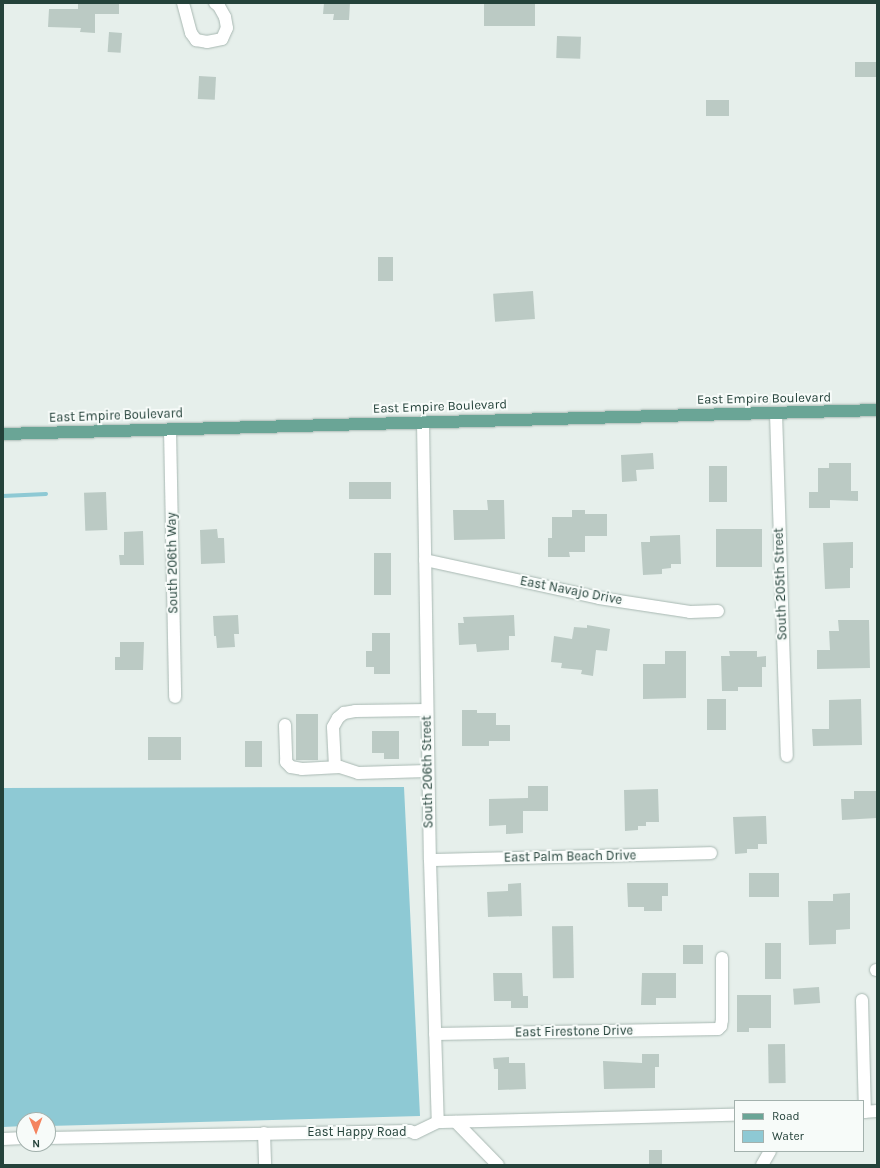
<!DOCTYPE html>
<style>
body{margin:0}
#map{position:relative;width:880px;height:1168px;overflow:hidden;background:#e6efeb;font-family:Karla,sans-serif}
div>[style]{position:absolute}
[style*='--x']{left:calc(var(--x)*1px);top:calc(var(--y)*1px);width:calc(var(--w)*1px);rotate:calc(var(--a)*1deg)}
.water>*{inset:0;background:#8ec9d4}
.stream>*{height:3.5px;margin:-1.75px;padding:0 1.75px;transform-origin:1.75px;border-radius:1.75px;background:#8ec9d4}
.building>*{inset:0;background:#bbcac4;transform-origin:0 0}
.roads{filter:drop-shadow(0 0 1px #a8b8b2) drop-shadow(0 0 1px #a8b8b2)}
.minor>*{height:12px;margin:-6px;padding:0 6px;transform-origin:6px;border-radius:6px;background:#fff}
.major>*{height:12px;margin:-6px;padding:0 6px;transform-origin:6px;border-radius:6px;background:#6aa596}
span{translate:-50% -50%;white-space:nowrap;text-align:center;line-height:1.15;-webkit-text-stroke:4px #f7fbf9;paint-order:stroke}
.street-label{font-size:13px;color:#24423a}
.frame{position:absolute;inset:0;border:4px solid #24423a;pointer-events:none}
.legend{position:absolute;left:734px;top:1100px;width:130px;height:52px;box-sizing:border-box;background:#f7fbf9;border:1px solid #a3b1ad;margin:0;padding:5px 7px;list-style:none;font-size:12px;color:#24423a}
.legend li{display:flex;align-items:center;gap:8px;height:20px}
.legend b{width:20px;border:1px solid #a3b1ad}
.north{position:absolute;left:16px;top:1112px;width:40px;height:40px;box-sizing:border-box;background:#f7fbf9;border:1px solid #a3b1ad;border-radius:50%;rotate:179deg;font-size:11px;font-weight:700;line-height:16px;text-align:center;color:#24423a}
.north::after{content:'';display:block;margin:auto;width:14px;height:18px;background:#f4845f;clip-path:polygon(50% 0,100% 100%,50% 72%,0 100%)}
</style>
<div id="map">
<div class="water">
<i style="clip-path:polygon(404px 787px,420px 1116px,48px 1126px,48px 1120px,24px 1120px,24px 1126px,3px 1127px,3px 788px)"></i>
</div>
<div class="stream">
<i style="--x:3;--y:496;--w:43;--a:-2.7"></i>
</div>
<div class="building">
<i style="clip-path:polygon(78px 3px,119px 3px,119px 14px,95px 14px,95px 33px,80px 32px,81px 28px,48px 27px,49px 9px,78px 9px)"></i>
<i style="clip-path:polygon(324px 3px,350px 3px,349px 20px,333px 20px,334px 14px,323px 14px)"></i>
<i style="left:484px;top:3px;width:51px;height:23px"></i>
<i style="left:109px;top:32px;width:13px;height:20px;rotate:4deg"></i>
<i style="left:557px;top:36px;width:24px;height:22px;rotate:2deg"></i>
<i style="left:855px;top:62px;width:22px;height:15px"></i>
<i style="left:199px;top:76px;width:17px;height:23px;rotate:3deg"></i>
<i style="left:706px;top:100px;width:23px;height:16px"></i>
<i style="left:378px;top:257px;width:15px;height:24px"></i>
<i style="left:533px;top:291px;width:28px;height:40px;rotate:86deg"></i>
<i style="clip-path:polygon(653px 453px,654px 469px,636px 470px,637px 481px,622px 482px,621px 455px)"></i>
<i style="clip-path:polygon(829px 463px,851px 463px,851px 491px,858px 491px,858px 501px,830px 500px,830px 508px,809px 508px,809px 492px,818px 492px,818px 468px,829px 468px)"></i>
<i style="left:709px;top:466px;width:18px;height:36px"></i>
<i style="left:391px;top:482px;width:17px;height:42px;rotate:90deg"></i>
<i style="left:106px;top:492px;width:38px;height:22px;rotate:88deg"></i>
<i style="clip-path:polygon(487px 500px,504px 500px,505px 539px,454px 540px,453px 510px,488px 510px)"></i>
<i style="clip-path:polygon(572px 510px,585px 510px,585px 514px,607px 514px,607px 536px,585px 536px,585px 552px,569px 552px,570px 557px,548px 557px,548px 538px,552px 538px,552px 517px,572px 517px)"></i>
<i style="clip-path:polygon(217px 529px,218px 538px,224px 538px,225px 563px,201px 564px,200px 530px)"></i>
<i style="left:762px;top:529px;width:38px;height:46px;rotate:90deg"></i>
<i style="clip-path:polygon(143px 531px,144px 565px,120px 565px,119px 555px,124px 555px,124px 532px)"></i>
<i style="clip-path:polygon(680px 535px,681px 564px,671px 564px,671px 568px,662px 569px,662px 574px,643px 575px,641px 542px,650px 542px,650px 536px)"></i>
<i style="clip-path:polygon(853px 542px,853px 568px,850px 568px,850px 588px,825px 589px,823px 543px)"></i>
<i style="left:374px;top:553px;width:17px;height:42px"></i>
<i style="clip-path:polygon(238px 615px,239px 634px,234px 634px,235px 647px,217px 648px,216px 636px,214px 636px,213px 616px)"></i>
<i style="clip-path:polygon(514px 615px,515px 636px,509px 636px,509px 650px,477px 652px,476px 644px,459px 645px,458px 623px,464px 623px,463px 617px)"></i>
<i style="clip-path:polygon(838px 620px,869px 620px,870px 668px,817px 669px,817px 650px,830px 650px,829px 631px,839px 631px)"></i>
<i style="clip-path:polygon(587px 625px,610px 629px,607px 651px,596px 650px,593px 676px,581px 674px,582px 670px,561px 668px,562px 663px,551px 662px,554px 636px,572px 639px,574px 627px,587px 628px)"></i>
<i style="clip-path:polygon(372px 633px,390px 633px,390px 674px,374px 674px,374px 667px,366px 667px,366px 651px,372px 651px)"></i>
<i style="clip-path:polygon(120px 642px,144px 642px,143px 670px,115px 670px,115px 657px,120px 657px)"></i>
<i style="clip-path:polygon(665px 651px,686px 651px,686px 698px,643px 699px,643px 664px,665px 664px)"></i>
<i style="clip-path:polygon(729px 651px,757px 651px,757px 657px,766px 656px,766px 667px,762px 667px,762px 687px,738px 687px,738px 691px,722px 691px,721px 656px,730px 656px)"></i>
<i style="left:707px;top:699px;width:19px;height:31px"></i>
<i style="clip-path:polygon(861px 699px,862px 745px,813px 746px,812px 729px,829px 729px,829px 700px)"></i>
<i style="clip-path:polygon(462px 710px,477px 710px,477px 713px,496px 713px,496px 725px,510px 725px,510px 741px,489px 741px,489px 746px,462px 746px)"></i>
<i style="left:296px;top:714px;width:22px;height:46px"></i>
<i style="clip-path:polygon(372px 731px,399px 731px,399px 759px,384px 759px,384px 753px,372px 753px)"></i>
<i style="left:148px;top:737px;width:33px;height:23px"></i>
<i style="left:245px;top:741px;width:17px;height:26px"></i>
<i style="clip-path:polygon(528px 786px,548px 786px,548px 811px,523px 811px,523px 833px,506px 834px,506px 825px,489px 826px,489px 799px,528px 798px)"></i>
<i style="clip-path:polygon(658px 789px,659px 822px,646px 822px,646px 826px,638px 826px,638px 830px,625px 831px,624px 790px)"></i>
<i style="clip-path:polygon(854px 791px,877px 791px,877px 818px,842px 820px,841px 799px,854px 799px)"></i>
<i style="clip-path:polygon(766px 816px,767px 844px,758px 844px,758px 849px,747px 849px,747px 853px,735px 854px,733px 817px)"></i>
<i style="left:779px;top:873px;width:24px;height:30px;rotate:90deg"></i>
<i style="clip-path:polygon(521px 883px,522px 916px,488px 917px,487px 892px,508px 891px,508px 884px)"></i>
<i style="clip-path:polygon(627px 883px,668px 883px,668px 896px,662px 896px,662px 911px,644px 911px,644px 907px,628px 907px)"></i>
<i style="clip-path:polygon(850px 893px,850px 929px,836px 930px,836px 944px,809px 945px,808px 901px,833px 901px,833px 894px)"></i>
<i style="left:573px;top:926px;width:52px;height:21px;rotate:89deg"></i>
<i style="left:765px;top:943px;width:16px;height:36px"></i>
<i style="left:683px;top:945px;width:20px;height:19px"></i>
<i style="clip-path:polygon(493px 973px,522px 973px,523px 996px,528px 996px,528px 1008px,511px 1008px,511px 1001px,494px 1001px)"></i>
<i style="clip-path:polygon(642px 973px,676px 973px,676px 998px,656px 998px,656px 1005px,641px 1005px)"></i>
<i style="left:819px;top:987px;width:16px;height:26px;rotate:86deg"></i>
<i style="clip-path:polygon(737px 995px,771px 995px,771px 1028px,749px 1028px,749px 1032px,737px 1032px)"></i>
<i style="left:785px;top:1044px;width:39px;height:17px;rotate:89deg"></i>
<i style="clip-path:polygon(642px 1054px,659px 1054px,659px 1067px,655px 1067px,655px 1088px,604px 1089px,603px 1061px,642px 1063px)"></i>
<i style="clip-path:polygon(509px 1057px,509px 1063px,525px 1063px,526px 1089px,498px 1090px,498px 1069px,494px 1069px,493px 1058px)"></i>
<i style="left:662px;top:1150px;width:14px;height:13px;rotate:90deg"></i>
</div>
<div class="roads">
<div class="minor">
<i style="--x:183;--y:3;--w:31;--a:75"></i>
<i style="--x:191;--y:33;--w:9;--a:54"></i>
<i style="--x:196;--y:40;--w:11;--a:10"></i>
<i style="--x:207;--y:42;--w:15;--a:-11"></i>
<i style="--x:222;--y:39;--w:12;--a:-66"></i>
<i style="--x:227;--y:28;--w:11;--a:-100"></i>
<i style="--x:225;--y:17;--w:13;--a:-119"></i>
<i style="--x:219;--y:6;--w:5;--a:-143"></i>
<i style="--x:776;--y:413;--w:343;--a:88.2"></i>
<i style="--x:423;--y:422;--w:438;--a:89.1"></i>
<i style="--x:430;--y:860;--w:262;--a:88.3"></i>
<i style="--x:170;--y:429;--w:268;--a:88.9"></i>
<i style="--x:425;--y:560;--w:178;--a:12.3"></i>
<i style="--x:599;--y:598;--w:92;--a:8.7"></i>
<i style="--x:690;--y:612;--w:28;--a:-2"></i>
<i style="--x:285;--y:725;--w:37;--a:88"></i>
<i style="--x:286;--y:762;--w:7;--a:45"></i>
<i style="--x:291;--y:767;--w:11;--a:10"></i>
<i style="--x:302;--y:769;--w:38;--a:-3"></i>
<i style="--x:340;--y:767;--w:19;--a:18"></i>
<i style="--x:358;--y:773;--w:70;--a:-1.6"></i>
<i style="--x:335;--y:767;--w:40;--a:-92.9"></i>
<i style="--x:333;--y:727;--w:10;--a:-61"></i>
<i style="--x:338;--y:718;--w:8;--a:-40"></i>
<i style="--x:344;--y:713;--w:11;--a:-10"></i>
<i style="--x:355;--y:711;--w:72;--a:-0.8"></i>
<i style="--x:430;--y:860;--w:281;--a:-1.4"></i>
<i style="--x:876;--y:970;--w:1;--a:0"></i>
<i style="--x:862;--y:1000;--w:112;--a:88.5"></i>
<i style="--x:435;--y:1034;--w:283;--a:-1"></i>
<i style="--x:718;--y:1029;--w:4;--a:-45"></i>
<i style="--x:721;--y:1026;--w:6;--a:-81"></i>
<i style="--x:722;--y:1020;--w:62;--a:-90"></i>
<i style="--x:863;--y:1112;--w:14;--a:-4"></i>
<i style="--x:456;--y:1122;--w:60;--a:45.7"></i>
<i style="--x:264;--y:1133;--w:32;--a:88"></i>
<i style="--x:48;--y:1138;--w:362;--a:-1.1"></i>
<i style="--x:410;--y:1131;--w:5;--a:22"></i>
<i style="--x:415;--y:1133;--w:25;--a:-26"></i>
<i style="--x:438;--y:1122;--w:297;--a:-1.4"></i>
<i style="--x:3;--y:1139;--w:21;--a:-3"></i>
<i style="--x:762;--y:1165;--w:16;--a:-60"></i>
</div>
<div class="major">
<i style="--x:3;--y:434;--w:874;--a:-1.57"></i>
</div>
</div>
<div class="street-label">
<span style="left:764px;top:399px;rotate:-1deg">East Empire Boulevard</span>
<span style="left:440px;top:407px;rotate:-2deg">East Empire Boulevard</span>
<span style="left:116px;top:416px;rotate:-2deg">East Empire Boulevard</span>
<span style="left:173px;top:563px;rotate:-91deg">South 206th Way</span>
<span style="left:781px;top:584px;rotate:-92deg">South 205th Street</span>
<span style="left:571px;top:591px;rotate:11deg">East Navajo Drive</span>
<span style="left:428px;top:772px;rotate:-91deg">South 206th Street</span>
<span style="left:570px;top:857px;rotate:-1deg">East Palm Beach Drive</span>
<span style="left:574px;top:1032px;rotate:-1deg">East Firestone Drive</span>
<span style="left:357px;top:1132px">East Happy Road</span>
</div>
<div class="frame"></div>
<ul class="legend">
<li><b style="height:5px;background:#6aa596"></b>Road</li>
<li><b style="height:11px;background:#8ec9d4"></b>Water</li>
</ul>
<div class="north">N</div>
</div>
